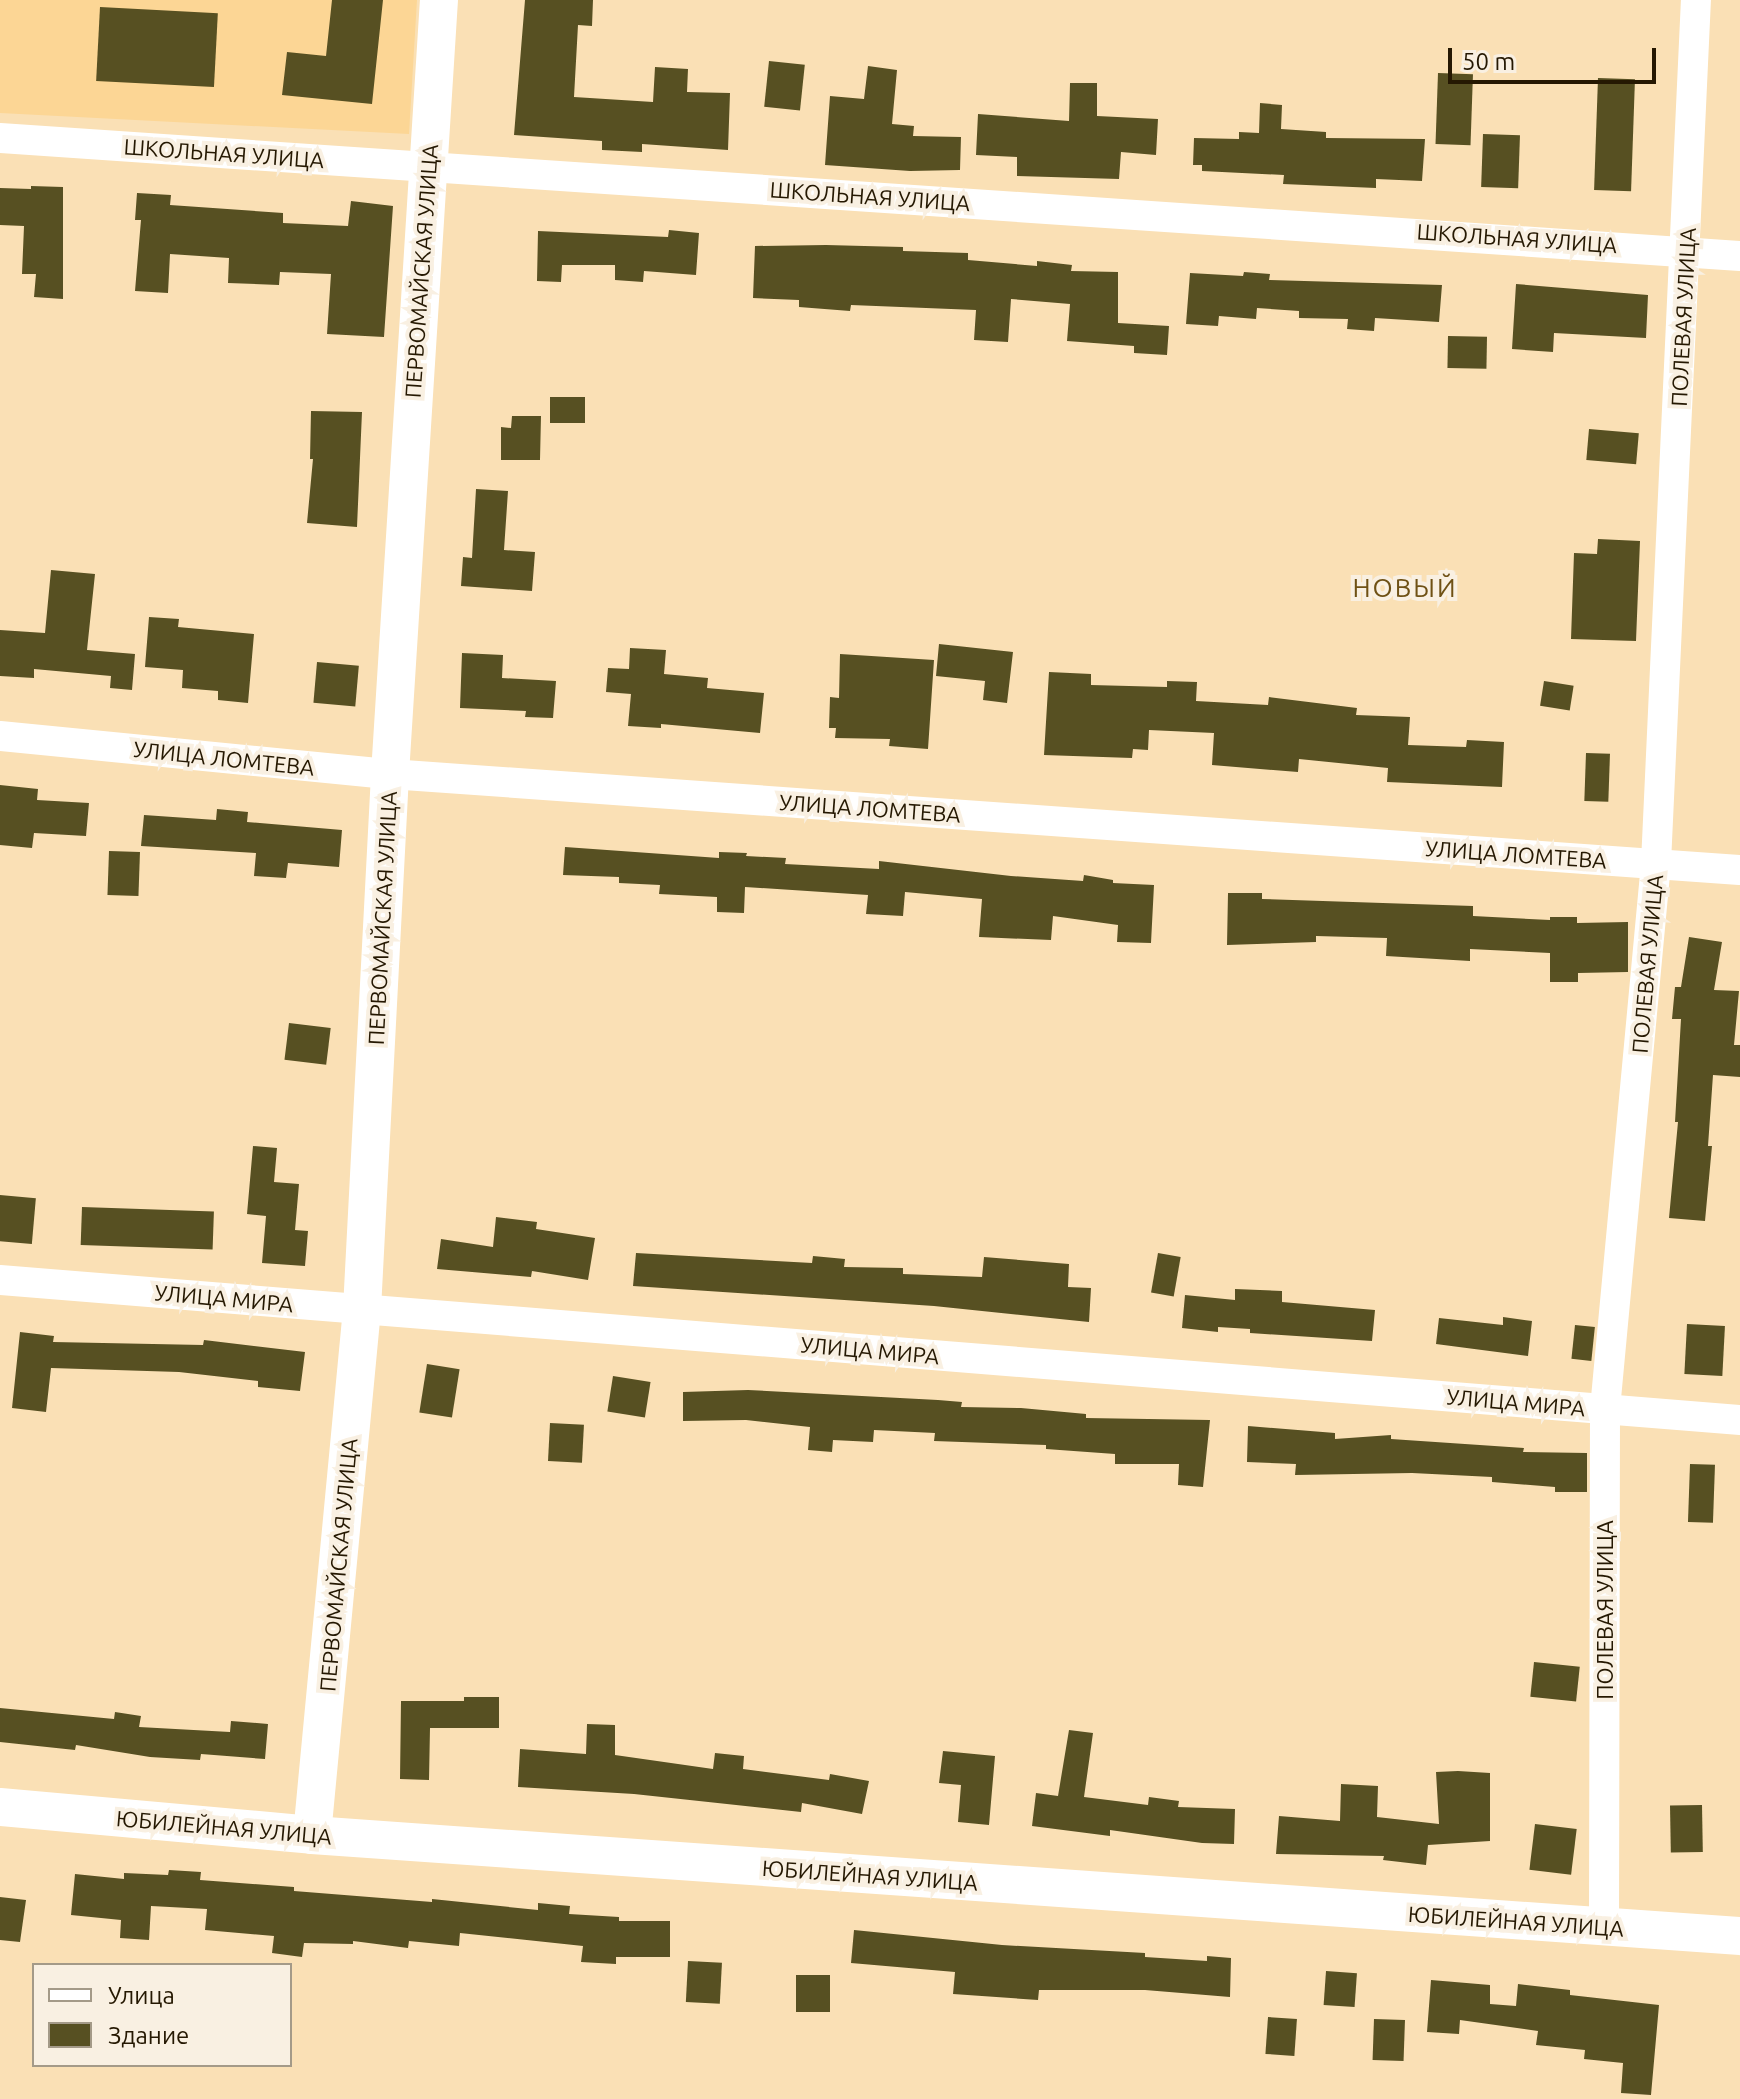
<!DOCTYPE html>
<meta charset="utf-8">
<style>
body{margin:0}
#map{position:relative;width:1740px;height:2099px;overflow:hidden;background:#fae0b5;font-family:Ubuntu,sans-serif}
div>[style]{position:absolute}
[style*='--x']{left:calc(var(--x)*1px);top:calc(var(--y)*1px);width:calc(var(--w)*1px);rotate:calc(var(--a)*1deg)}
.built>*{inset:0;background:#fcd695}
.building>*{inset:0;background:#575022;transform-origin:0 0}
.minor>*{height:30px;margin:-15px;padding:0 15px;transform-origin:15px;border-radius:15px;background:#fff}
.tertiary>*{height:38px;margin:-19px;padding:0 19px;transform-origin:19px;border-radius:19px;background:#fff}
span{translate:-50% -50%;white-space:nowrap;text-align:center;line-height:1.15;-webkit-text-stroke:8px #f9f0e2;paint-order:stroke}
.street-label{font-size:22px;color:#251802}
.quarter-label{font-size:26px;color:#6f5115;letter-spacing:2px}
.legend{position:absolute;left:32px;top:1963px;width:260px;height:104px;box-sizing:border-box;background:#f9f0e2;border:2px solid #a49a88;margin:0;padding:10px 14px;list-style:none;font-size:24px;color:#251802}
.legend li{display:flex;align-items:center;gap:16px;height:40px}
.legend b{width:40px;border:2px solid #a49a88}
.scale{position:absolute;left:1448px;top:48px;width:208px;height:36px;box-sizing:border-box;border:4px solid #251802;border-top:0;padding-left:10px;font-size:24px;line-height:28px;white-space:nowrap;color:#251802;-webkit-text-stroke:6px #f9f0e2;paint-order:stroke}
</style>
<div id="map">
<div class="built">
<i style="clip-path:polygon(0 0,417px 0,409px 134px,0 113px)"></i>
</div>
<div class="building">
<i style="clip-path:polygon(332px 0,383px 0,372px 104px,282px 95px,287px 52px,326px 56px)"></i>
<i style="clip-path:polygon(525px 0,593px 0,592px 26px,578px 25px,574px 97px,653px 102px,655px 67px,688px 69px,687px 92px,730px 93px,728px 150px,642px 144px,642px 152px,602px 150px,602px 141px,514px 135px)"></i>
<i style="left:100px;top:7px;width:118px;height:74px;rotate:3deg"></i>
<i style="left:769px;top:61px;width:36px;height:46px;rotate:6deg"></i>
<i style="clip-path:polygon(868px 66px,897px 70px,892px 124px,914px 126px,913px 136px,961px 137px,960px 170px,910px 171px,825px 165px,830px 96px,864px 99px)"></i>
<i style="left:1438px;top:73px;width:35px;height:71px;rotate:2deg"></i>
<i style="left:1598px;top:78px;width:37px;height:112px;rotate:2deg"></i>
<i style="clip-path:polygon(1070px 83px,1097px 83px,1097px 116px,1158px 119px,1156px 155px,1121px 152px,1119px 179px,1017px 176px,1017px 157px,976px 155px,978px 114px,1069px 121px)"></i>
<i style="clip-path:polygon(1260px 103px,1282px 105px,1281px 129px,1326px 132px,1326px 138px,1425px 139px,1422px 181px,1376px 179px,1376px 188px,1283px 184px,1284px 175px,1202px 171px,1202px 165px,1193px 165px,1194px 138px,1239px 139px,1239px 132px,1259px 133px)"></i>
<i style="left:1483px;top:134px;width:37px;height:53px;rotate:2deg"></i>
<i style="clip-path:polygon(31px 186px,63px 187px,63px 299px,34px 297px,36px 274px,22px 274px,24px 226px,0 225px,0 188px,31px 189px)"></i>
<i style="clip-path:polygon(137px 193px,171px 195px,170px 205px,283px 213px,283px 223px,348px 226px,351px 201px,393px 206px,384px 337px,327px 334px,331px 274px,280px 272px,279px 285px,228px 283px,229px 258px,170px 254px,168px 293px,135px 291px,141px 220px,135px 220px)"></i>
<i style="clip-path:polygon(669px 230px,699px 233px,696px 275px,644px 271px,643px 282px,615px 280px,615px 265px,562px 265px,561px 282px,537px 281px,538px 231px,668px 237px)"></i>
<i style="clip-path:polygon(826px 245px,903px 247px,903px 251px,968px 253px,968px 260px,1037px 266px,1037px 261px,1072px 265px,1071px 271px,1118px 272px,1118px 323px,1169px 326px,1167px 355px,1134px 353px,1134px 346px,1067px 341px,1070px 304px,1011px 299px,1008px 342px,974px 340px,976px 310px,851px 305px,850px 311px,799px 307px,799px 300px,753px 298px,755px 246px)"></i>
<i style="clip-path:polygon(1244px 272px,1270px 274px,1269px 280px,1442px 285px,1439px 322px,1375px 318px,1374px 331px,1347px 329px,1348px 319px,1299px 318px,1299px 311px,1257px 308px,1256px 319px,1219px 316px,1218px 326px,1186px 324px,1190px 273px,1243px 276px)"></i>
<i style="clip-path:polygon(1516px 284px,1648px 295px,1646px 338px,1554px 333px,1553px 352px,1512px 349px)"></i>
<i style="left:1448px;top:336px;width:39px;height:32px;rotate:1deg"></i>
<i style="left:585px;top:397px;width:26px;height:35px;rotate:90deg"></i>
<i style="clip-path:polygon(311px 411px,362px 412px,357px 527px,307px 523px,313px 459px,310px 459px)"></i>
<i style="clip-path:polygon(512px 416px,541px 416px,540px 460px,501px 460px,501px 427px,511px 428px)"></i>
<i style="left:1589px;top:429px;width:50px;height:31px;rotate:5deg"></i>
<i style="clip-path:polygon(476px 489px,508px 491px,504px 550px,535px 552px,532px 591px,461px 586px,463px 557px,472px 558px)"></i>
<i style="clip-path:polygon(1598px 539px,1640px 541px,1636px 641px,1571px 639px,1574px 553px,1597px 554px)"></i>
<i style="clip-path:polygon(51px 570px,95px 574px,87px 650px,135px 654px,132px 690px,110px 688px,111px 676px,34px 669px,34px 678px,0 676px,0 630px,45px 633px)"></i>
<i style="clip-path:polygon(149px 617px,179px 619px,178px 627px,254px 634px,248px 703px,218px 700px,218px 691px,182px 688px,183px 670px,145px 667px)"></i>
<i style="clip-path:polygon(939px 644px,1013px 652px,1007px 703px,983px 700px,985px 681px,936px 676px)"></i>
<i style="clip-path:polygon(630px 648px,666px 650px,664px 674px,708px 678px,707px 688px,764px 693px,760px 733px,661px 724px,661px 728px,628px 726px,631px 694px,606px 692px,608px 668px,629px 669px)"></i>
<i style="clip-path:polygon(462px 653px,503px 655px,502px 678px,556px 681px,553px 718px,525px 717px,526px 711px,460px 708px)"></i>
<i style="clip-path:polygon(840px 654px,934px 660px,928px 749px,889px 746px,890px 739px,835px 738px,836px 728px,829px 728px,830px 697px,839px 698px)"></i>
<i style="left:317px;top:662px;width:42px;height:41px;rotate:5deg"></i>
<i style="clip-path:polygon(1049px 672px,1091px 674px,1091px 685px,1167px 687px,1167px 681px,1197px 682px,1196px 701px,1268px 705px,1269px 697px,1357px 708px,1356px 715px,1410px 717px,1408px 745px,1466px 747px,1467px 740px,1504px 742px,1502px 787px,1387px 782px,1388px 768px,1299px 759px,1298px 772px,1212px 765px,1214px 733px,1149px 730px,1148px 750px,1133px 749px,1132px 758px,1044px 755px)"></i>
<i style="left:1544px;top:681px;width:30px;height:25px;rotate:9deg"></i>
<i style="left:1586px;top:753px;width:24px;height:48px;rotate:2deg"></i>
<i style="clip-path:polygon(0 785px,38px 789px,37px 800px,89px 803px,86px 836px,34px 833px,32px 848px,0 845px)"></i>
<i style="clip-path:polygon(217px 809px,248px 812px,247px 822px,342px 830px,339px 867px,288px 863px,286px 878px,254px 876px,256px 853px,141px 846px,144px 815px,216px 820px)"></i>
<i style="clip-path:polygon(565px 847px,719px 858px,719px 852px,747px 853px,746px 856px,786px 858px,785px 864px,879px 869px,879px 861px,1011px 876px,1083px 881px,1084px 875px,1113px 880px,1113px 883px,1154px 885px,1151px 943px,1117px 942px,1118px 925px,1053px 916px,1051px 940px,979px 937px,982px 899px,905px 892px,903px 916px,866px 914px,868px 895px,745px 887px,744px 913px,717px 912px,717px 897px,659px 894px,660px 885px,619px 883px,619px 877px,563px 875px)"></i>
<i style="left:109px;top:851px;width:31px;height:44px;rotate:2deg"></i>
<i style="clip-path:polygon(1228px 893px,1262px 893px,1262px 899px,1473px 906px,1473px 916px,1550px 920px,1550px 917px,1577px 917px,1577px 923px,1628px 922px,1628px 972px,1578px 973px,1578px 982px,1550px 982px,1550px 953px,1470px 949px,1470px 961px,1386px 956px,1387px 938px,1316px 936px,1316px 942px,1227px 945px)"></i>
<i style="clip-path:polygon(1689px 937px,1722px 942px,1714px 990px,1739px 991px,1734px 1045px,1740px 1045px,1740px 1077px,1713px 1075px,1708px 1146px,1712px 1146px,1705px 1221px,1669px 1218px,1678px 1122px,1675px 1122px,1681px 1019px,1672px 1019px,1675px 987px,1681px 987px)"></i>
<i style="left:289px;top:1023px;width:42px;height:37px;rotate:7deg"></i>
<i style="clip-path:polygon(253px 1146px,277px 1148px,274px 1182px,299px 1184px,295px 1230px,308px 1231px,305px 1266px,262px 1263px,266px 1216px,247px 1214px)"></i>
<i style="left:0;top:1195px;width:36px;height:46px;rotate:5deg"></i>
<i style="left:82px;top:1207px;width:132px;height:38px;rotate:2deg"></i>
<i style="clip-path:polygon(496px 1217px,537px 1222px,536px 1229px,595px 1238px,588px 1280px,532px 1271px,531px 1277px,437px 1269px,441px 1239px,493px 1247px)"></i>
<i style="clip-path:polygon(636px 1253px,812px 1263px,813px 1256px,845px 1259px,844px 1267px,903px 1268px,903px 1274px,982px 1277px,984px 1257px,1069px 1264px,1068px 1287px,1091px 1288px,1089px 1322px,934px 1306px,633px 1286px)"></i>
<i style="left:1158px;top:1253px;width:23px;height:40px;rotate:10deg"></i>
<i style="clip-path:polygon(1235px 1289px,1282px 1291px,1282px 1302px,1375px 1310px,1372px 1341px,1250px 1333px,1250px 1329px,1218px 1327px,1218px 1332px,1182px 1328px,1185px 1295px,1235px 1300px)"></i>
<i style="clip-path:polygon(1503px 1317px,1532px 1321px,1528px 1356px,1436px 1344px,1439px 1318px,1503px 1325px)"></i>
<i style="left:1687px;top:1324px;width:38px;height:50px;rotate:3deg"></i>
<i style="left:1575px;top:1325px;width:20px;height:34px;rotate:6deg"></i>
<i style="clip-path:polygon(20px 1332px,54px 1336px,53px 1342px,203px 1345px,204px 1340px,305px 1352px,300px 1391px,258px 1387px,258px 1381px,179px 1372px,51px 1368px,46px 1412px,12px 1408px)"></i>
<i style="left:427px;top:1364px;width:33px;height:49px;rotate:9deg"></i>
<i style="left:613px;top:1376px;width:38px;height:36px;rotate:9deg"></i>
<i style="clip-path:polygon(748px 1390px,938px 1400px,962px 1402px,961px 1407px,1021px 1408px,1086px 1414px,1086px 1418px,1210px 1420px,1203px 1487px,1178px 1485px,1179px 1464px,1115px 1464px,1115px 1454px,1046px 1449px,1046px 1445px,934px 1441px,935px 1433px,874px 1430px,873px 1442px,833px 1440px,832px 1452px,808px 1450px,810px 1427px,746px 1420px,683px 1421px,683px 1392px)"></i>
<i style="left:550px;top:1423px;width:34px;height:38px;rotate:3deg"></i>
<i style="clip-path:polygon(1248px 1426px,1335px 1433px,1335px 1439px,1391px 1435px,1391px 1439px,1524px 1448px,1523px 1452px,1587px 1453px,1587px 1492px,1555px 1492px,1555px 1487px,1492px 1482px,1492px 1477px,1412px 1473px,1295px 1475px,1296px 1464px,1247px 1462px)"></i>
<i style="left:1690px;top:1464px;width:25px;height:58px;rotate:2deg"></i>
<i style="left:1534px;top:1662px;width:46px;height:35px;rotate:6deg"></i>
<i style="clip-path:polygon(464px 1697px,499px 1697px,499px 1728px,430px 1728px,429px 1780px,400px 1779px,401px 1701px,464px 1701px)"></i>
<i style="clip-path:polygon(0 1708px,114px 1719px,115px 1712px,141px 1716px,139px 1727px,230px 1732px,231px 1721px,268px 1724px,265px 1759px,201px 1754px,200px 1760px,150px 1757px,76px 1745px,75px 1750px,0 1742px)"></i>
<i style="clip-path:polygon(587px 1724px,615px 1725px,615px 1755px,713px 1769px,715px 1753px,744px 1756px,743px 1769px,829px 1780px,830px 1774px,869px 1781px,862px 1814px,802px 1803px,801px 1812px,634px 1794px,518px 1787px,520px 1749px,586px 1754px)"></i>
<i style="clip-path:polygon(1069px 1730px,1093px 1733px,1084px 1797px,1148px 1805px,1149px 1797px,1179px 1801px,1178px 1807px,1235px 1809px,1234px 1844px,1202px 1843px,1110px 1830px,1110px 1836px,1032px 1826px,1036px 1793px,1058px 1796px)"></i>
<i style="clip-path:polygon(943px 1751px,995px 1756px,989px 1825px,958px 1822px,961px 1785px,939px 1783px)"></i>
<i style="clip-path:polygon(1458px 1771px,1490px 1773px,1490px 1841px,1428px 1845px,1426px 1865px,1383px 1860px,1384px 1856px,1276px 1854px,1279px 1816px,1340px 1821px,1341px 1784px,1378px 1786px,1377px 1817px,1439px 1824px,1436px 1772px)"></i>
<i style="left:1702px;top:1805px;width:47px;height:32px;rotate:89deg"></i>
<i style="left:1535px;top:1824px;width:42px;height:46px;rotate:7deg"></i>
<i style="clip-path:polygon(169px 1870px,201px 1872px,200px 1880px,294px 1887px,294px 1891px,432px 1902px,432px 1899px,538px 1910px,538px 1903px,570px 1906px,569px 1914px,619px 1917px,619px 1921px,670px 1921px,670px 1957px,616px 1957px,616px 1964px,581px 1962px,583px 1946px,460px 1933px,459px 1946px,409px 1941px,408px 1948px,353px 1941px,353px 1944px,304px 1943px,302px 1957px,272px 1953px,274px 1936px,205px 1930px,207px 1909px,151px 1906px,149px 1940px,120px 1938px,121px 1920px,71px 1915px,75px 1874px,124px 1879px,124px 1873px,168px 1875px)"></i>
<i style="clip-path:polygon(0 1897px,26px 1900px,20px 1942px,0 1940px)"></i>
<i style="clip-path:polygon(854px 1930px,1002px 1945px,1145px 1953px,1145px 1957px,1207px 1961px,1207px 1956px,1231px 1958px,1230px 1997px,1145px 1990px,1039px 1990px,1038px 2000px,953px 1994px,955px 1972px,851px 1963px)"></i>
<i style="left:688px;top:1961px;width:34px;height:41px;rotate:3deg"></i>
<i style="left:1326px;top:1971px;width:31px;height:34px;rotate:4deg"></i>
<i style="left:796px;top:1975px;width:34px;height:37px"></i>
<i style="clip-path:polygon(1431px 1980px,1490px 1985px,1490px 2004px,1516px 2006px,1518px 1984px,1570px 1990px,1570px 1995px,1659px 2005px,1651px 2095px,1621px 2093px,1623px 2063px,1584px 2059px,1585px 2050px,1536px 2045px,1538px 2031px,1460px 2020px,1459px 2034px,1427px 2032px)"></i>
<i style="left:1268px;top:2017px;width:29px;height:37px;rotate:4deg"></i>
<i style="left:1374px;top:2019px;width:31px;height:41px;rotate:2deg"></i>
</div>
<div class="minor">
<i style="--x:0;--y:138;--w:1744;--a:3.88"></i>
<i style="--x:0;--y:736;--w:392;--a:5.6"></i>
<i style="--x:390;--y:774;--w:1353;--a:4.07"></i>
<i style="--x:0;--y:1280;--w:1746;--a:4.6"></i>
<i style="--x:1604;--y:1927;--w:518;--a:-89.89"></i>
<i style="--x:1605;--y:1409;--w:548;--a:-84.66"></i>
<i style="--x:1656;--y:863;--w:864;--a:-87.35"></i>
</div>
<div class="tertiary">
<i style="--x:0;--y:1807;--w:313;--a:5.1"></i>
<i style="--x:312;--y:1835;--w:1432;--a:4.05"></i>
<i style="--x:312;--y:1835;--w:528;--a:-84.57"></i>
<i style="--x:362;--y:1309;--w:536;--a:-87"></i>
<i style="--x:390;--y:774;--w:776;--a:-86.38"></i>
</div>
<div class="street-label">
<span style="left:224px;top:153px;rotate:4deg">ШКОЛЬНАЯ УЛИЦА</span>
<span style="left:870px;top:196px;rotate:4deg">ШКОЛЬНАЯ УЛИЦА</span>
<span style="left:1517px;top:238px;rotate:4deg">ШКОЛЬНАЯ УЛИЦА</span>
<span style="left:421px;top:271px;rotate:-86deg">ПЕРВОМАЙСКАЯ УЛИЦА</span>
<span style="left:1683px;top:317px;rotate:-87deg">ПОЛЕВАЯ УЛИЦА</span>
<span style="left:224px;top:758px;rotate:6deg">УЛИЦА ЛОМТЕВА</span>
<span style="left:870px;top:808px;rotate:4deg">УЛИЦА ЛОМТЕВА</span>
<span style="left:1516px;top:854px;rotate:4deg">УЛИЦА ЛОМТЕВА</span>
<span style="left:382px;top:918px;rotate:-87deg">ПЕРВОМАЙСКАЯ УЛИЦА</span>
<span style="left:1647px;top:964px;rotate:-85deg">ПОЛЕВАЯ УЛИЦА</span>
<span style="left:224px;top:1298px;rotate:5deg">УЛИЦА МИРА</span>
<span style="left:870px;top:1350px;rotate:5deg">УЛИЦА МИРА</span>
<span style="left:1516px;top:1402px;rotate:5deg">УЛИЦА МИРА</span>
<span style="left:338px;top:1565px;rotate:-85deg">ПЕРВОМАЙСКАЯ УЛИЦА</span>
<span style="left:1605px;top:1610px;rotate:-90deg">ПОЛЕВАЯ УЛИЦА</span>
<span style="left:224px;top:1827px;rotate:5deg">ЮБИЛЕЙНАЯ УЛИЦА</span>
<span style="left:870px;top:1875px;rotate:4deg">ЮБИЛЕЙНАЯ УЛИЦА</span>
<span style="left:1516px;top:1921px;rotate:4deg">ЮБИЛЕЙНАЯ УЛИЦА</span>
</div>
<div class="quarter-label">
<span style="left:1405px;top:588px">НОВЫЙ</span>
</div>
<ul class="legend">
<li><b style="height:10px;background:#fff"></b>Улица</li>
<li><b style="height:22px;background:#575022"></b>Здание</li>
</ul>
<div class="scale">50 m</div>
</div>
